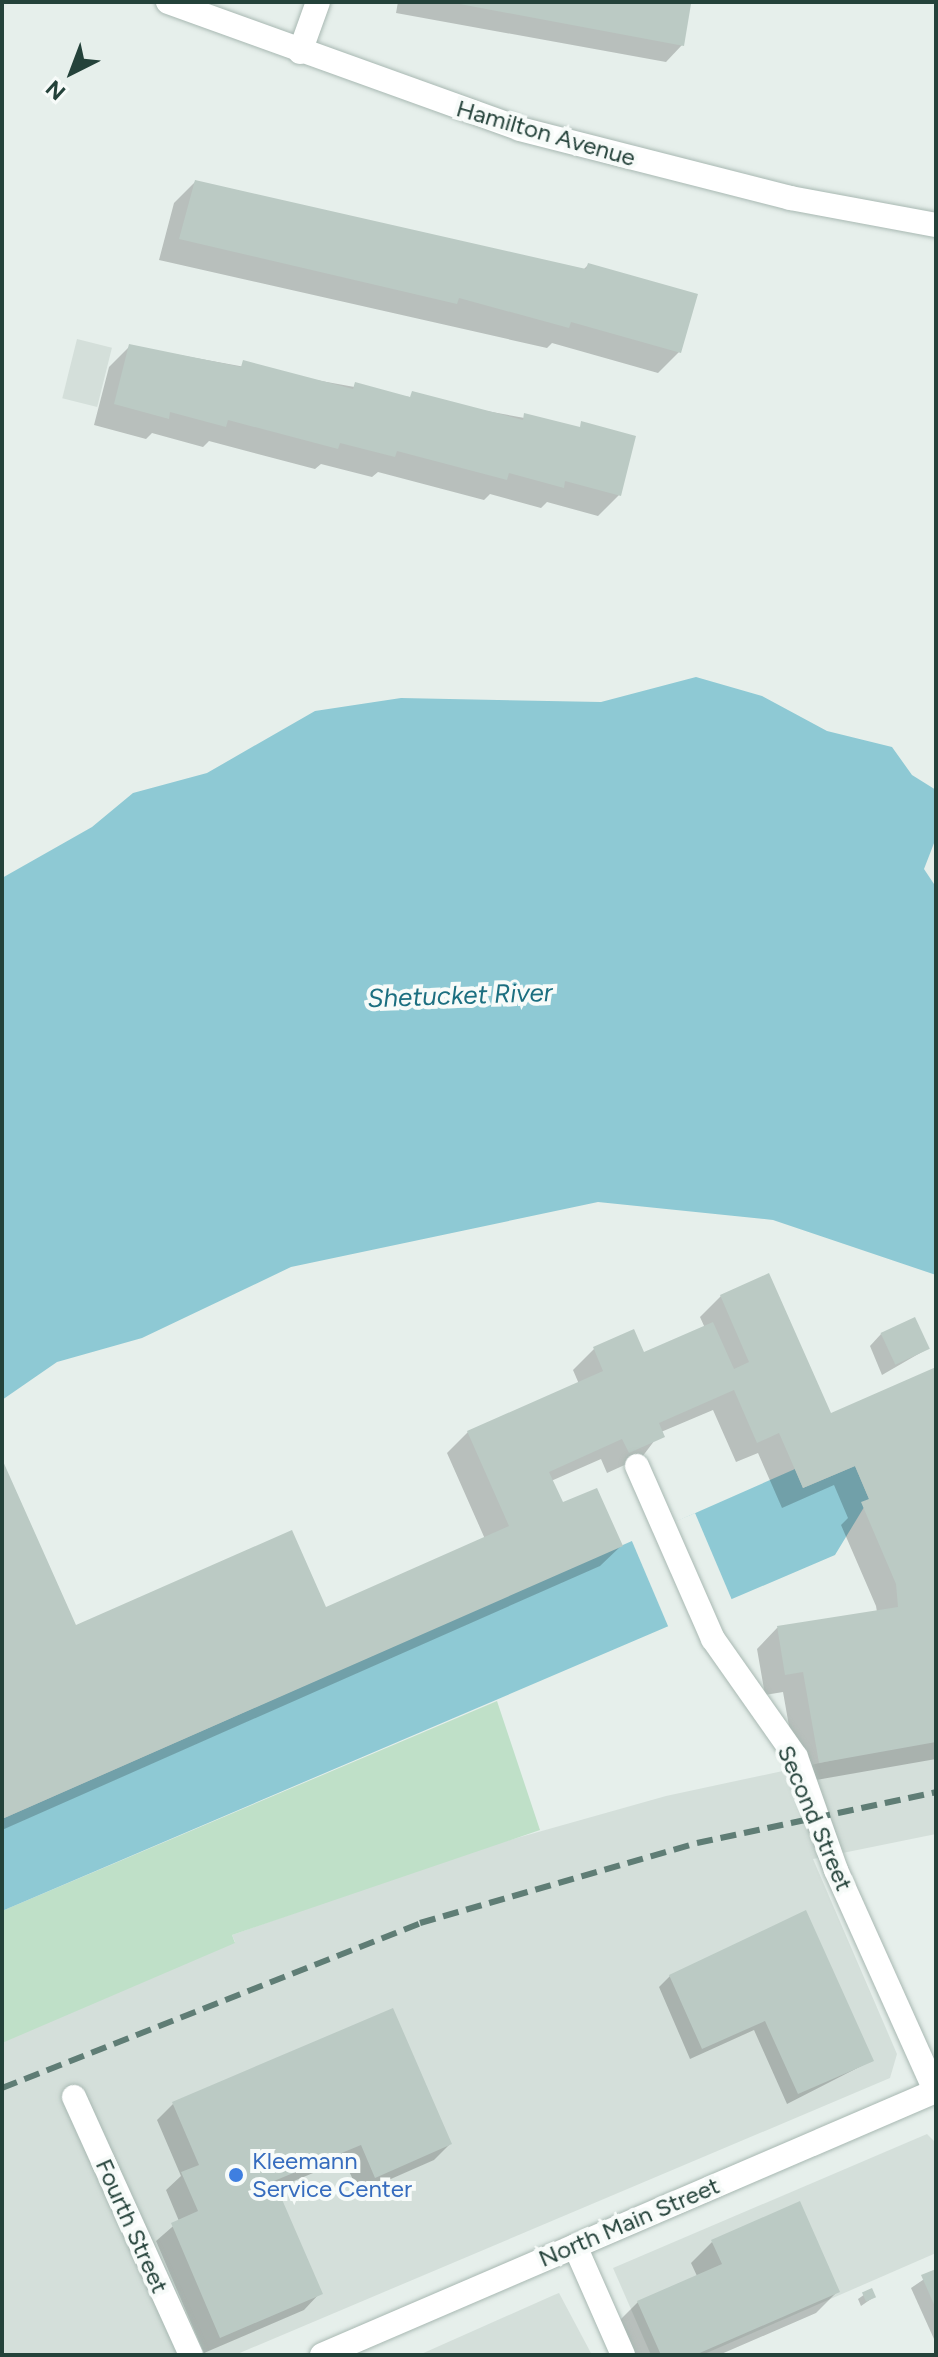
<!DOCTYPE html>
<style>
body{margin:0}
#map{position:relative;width:938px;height:2357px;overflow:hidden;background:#e6efeb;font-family:Figtree,sans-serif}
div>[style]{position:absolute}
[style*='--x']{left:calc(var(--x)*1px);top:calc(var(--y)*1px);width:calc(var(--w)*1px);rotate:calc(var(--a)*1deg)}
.built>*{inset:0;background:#d4dfda;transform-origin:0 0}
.green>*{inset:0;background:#bfe0c8}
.water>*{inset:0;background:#8ec9d4}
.pier>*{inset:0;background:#e6efeb;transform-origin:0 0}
.shadow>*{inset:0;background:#0003}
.building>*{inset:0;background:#bbcac4;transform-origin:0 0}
.roads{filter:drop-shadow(0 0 2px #a8b8b2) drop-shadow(0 0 2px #a8b8b2)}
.street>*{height:24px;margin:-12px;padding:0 12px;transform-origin:12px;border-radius:12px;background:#fff}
.secondary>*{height:24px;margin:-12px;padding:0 12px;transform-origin:12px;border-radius:12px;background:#fff}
.rail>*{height:6px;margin-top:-3px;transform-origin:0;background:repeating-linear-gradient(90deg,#5f7d75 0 16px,transparent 0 24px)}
.dots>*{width:22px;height:22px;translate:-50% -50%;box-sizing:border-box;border:4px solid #f7fbf9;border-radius:50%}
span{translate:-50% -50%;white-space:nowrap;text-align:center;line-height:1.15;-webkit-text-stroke:8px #f7fbf9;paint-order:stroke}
.street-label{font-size:24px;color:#24423a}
.shop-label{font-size:24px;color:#366cbe}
.left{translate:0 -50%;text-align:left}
.water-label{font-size:26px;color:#1c6f80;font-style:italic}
.frame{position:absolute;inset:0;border:4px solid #24423a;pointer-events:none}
.north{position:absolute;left:32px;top:32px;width:80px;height:80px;-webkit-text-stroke:6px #f7fbf9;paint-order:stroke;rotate:222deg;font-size:22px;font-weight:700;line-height:32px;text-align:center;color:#24423a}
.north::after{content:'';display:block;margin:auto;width:28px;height:36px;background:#24423a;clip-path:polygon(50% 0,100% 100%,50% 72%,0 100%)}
</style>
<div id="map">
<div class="built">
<i style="left:77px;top:339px;width:36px;height:61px;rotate:14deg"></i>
<i style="clip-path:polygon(936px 1738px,936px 1834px,813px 1859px,897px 2054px,890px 2078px,235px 2355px,2px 2355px,2px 2042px,235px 1942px,232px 1935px,478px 1849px,666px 1796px)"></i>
<i style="clip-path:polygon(927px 2134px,936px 2143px,936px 2253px,702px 2355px,651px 2355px,613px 2268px)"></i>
<i style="clip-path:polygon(559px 2293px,592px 2355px,419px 2355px,554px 2295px)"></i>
</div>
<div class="green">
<i style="clip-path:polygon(497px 1701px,540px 1830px,232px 1935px,235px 1943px,2px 2043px,2px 1911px)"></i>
</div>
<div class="water">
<i style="clip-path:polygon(696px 677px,762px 696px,827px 731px,892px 747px,912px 775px,936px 790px,936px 838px,924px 869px,936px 887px,936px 1275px,773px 1220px,598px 1202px,291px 1267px,142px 1338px,57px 1362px,2px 1400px,2px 878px,92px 827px,133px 793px,207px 773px,315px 711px,401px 698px,601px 702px)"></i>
<i style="clip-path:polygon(855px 1466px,869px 1499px,835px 1555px,2px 1911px,2px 1819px,795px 1469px,803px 1488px)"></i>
</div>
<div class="pier">
<i style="left:695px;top:1513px;width:97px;height:69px;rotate:67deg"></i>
</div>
<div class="shadow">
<i style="clip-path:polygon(398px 2px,671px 2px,682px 45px,666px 62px,396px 13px)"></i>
<i style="clip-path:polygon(195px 182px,583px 270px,588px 265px,679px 352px,658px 373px,552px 343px,547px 348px,159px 260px,174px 203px)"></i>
<i style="clip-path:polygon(130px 346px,634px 438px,619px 495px,598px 516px,547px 502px,541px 508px,490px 494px,484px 500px,378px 472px,372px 477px,321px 464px,315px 469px,209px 441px,203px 447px,152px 433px,146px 439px,94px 425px,109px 367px)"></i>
<i style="clip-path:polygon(721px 1296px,830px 1415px,936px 1369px,936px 1759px,799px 1783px,783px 1692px,765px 1695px,757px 1649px,777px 1628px,877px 1612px,876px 1606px,841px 1525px,848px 1518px,834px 1485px,782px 1508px,758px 1453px,736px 1462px,713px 1410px,661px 1432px,642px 1457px,607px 1473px,601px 1459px,551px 1481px,562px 1505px,621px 1546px,600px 1566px,2px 1830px,2px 1464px,75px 1628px,325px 1609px,485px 1539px,447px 1453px,468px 1432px,579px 1384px,573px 1370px,594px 1349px,633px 1332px,643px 1355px,705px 1328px,700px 1317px)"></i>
<i style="clip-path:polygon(881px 1334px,927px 1349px,882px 1375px,870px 1346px)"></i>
<i style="clip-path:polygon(670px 1976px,871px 2061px,787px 2104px,754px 2030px,690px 2059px,659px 1987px)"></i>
<i style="clip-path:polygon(173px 2104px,450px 2144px,434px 2160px,359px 2193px,344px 2160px,275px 2189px,320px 2293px,304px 2310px,204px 2353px,156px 2241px,179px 2221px,166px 2190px,181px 2176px,157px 2120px)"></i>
<i style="clip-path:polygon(712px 2242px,837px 2292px,816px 2313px,719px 2355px,631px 2355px,617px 2323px,638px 2302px,697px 2276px,691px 2263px)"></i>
<i style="clip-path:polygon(936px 2271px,936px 2338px,934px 2339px,911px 2288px)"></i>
<i style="clip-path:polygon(871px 2290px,874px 2297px,861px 2306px,858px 2299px)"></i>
</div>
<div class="building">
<i style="clip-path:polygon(449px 2px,682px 2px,691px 4px,684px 46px)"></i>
<i style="clip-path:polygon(195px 180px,586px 269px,588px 263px,698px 294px,681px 353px,571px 322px,569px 328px,459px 298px,457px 304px,179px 239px)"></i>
<i style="clip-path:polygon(129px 344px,241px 367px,243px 360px,353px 389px,355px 382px,410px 397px,412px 391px,523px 420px,524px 413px,580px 427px,581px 421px,636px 436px,621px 496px,565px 481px,564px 488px,509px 473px,507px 480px,397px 451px,395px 457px,340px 443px,338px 449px,228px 420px,226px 427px,170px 412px,169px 419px,114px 404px)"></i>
<i style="clip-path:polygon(769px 1273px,831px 1413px,936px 1367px,936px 1742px,819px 1763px,803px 1672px,785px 1675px,777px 1626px,898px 1607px,896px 1584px,861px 1502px,869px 1499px,855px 1466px,803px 1488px,779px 1433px,757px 1443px,734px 1390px,659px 1423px,665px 1437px,629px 1453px,622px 1439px,549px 1472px,563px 1502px,597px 1488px,623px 1546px,2px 1819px,2px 1459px,76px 1625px,292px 1530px,326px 1607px,509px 1526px,467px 1431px,603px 1371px,593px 1347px,634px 1329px,644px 1352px,713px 1322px,734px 1369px,749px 1362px,720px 1295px)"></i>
<i style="left:915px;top:1317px;width:35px;height:38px;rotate:65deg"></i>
<i style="clip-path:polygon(806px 1910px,874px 2061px,798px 2094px,765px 2021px,702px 2049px,669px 1975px)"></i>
<i style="clip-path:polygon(393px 2008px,452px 2144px,375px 2178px,361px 2145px,274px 2181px,323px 2294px,220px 2338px,171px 2223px,198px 2211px,181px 2172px,199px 2165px,172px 2102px)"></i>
<i style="clip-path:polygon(800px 2201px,840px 2292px,695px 2355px,661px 2355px,637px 2301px,722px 2264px,711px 2240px)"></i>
<i style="clip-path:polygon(936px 2269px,936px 2309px,921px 2275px)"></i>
<i style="left:872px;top:2288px;width:10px;height:11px;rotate:66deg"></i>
</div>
<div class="roads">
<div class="street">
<i style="--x:300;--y:52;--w:53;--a:-70.2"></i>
<i style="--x:637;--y:1466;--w:189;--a:66.3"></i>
<i style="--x:713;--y:1639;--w:144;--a:54.9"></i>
<i style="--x:796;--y:1757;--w:120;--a:70.5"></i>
<i style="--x:836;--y:1870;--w:243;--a:65.8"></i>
<i style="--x:74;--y:2097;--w:283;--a:65.6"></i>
<i style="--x:575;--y:2246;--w:119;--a:66.2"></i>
</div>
<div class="secondary">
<i style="--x:168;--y:2;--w:374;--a:19.8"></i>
<i style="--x:520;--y:129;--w:279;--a:14.3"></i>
<i style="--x:790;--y:198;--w:148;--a:10.5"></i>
<i style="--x:322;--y:2355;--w:668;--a:-23.27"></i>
</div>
</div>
<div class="rail">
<i style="--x:2;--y:2088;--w:449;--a:-21.5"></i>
<i style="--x:420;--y:1923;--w:288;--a:-16.1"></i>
<i style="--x:697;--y:1843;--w:244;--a:-12"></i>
</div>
<div class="dots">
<i style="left:236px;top:2175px;background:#3f7fe0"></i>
</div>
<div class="street-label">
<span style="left:546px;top:133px;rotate:16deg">Hamilton Avenue</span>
<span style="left:815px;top:1818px;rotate:67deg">Second Street</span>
<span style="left:629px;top:2222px;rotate:-23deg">North Main Street</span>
<span style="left:132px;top:2226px;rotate:66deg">Fourth Street</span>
</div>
<div class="shop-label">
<span class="left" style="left:252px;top:2175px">Kleemann<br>Service Center</span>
</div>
<div class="water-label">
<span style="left:460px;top:996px;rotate:-2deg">Shetucket River</span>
</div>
<div class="frame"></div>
<div class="north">N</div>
</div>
